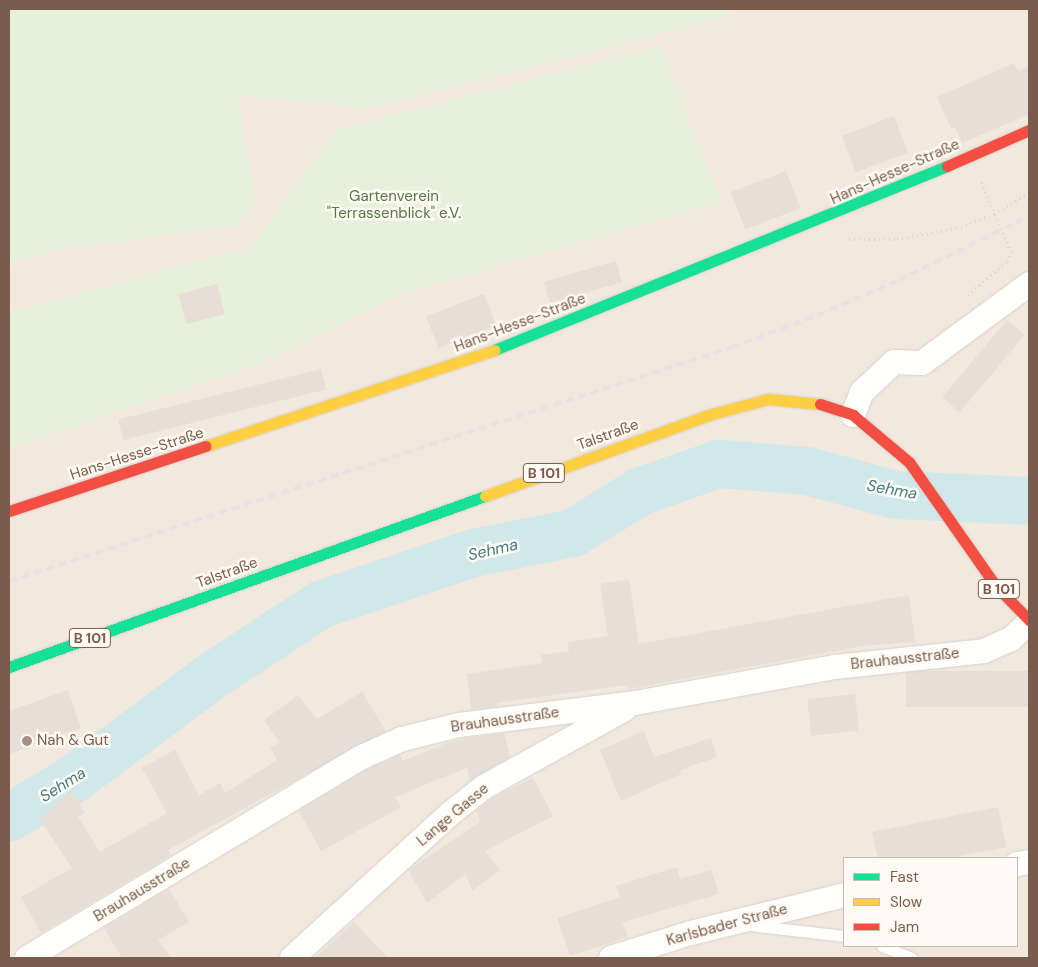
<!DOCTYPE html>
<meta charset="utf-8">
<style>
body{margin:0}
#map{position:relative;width:1038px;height:967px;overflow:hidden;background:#f9f5f0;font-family:"DM Sans",sans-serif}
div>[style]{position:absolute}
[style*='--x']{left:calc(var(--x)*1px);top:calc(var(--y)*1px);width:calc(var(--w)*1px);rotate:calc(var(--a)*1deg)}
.residential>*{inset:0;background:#f2e8de}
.green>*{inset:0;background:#e7f0db}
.river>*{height:48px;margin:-24px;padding:0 24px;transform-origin:24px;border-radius:24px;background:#d0e8ea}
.building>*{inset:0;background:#e6ded7;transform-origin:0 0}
.path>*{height:3px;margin-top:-1.5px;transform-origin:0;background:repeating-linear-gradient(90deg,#dcd5d0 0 1px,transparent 0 5px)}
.roads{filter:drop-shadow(0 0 1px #d7d1cb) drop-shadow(0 0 1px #d7d1cb)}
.lane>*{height:11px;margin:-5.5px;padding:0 5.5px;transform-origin:5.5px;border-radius:5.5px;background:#fefefd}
.street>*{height:24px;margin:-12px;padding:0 12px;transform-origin:12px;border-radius:12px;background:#fefefd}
.fast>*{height:11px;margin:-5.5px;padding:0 5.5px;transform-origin:5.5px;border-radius:5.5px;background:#16e098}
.slow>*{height:11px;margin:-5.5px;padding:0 5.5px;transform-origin:5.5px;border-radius:5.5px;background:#ffcf43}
.jam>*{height:11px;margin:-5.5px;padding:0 5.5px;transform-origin:5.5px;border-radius:5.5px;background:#f24e42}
.rail>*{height:4px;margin-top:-2px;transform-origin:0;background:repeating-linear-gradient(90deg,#e6e3e7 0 8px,transparent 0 13px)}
.dots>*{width:14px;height:14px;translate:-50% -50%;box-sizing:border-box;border:2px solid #fffaf3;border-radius:50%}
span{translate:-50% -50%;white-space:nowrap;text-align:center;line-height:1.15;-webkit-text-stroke:5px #fffaf3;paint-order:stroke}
.shield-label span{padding:1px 4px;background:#fffaf3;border:1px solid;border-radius:4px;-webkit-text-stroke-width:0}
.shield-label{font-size:14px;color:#7a5c4d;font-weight:700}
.street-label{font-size:15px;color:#7a5c4d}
.park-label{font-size:15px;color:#537a41}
.poi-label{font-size:15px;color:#7a5c4d}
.left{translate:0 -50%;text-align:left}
.water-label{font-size:16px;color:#437c86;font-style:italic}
.frame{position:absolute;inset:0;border:10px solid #7a5c4d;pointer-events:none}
.legend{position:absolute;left:843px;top:857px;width:175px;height:90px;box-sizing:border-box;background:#fffaf3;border:1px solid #cabbb1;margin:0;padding:6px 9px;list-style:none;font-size:15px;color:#7a5c4d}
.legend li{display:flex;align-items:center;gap:10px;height:25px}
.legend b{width:25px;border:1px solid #cabbb1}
</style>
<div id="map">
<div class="residential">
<i style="clip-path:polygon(evenodd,726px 9px,1029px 9px,1029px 958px,9px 958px,9px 265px,55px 250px,255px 201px,238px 95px,367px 109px,731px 16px,726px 9px,844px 858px,1017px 858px,1017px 946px,844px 946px,844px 858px)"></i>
</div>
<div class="green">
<i style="clip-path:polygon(9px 9px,726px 9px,731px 16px,367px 109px,238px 95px,255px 201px,238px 226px,55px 250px,9px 265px)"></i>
<i style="clip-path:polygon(660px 46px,722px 202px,402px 294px,261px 363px,9px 449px,9px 312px,252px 246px,336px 129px)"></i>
</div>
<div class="river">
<i style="--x:9;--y:818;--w:77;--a:-31.2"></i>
<i style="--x:75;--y:778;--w:167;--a:-36.7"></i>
<i style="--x:209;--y:678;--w:133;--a:-33.3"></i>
<i style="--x:320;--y:605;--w:163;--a:-18.7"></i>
<i style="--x:474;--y:553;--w:101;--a:-11.4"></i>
<i style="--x:573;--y:533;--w:80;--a:-31.7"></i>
<i style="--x:641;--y:491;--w:83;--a:-19.1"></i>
<i style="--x:719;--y:464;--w:88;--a:4.5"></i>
<i style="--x:807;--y:471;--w:92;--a:15.1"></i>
<i style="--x:896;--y:495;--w:133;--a:2.6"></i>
</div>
<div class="building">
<i style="clip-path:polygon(1014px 63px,1019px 71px,1029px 66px,1029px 114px,962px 143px,955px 127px,951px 128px,937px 97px)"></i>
<i style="left:894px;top:116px;width:39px;height:56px;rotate:69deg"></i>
<i style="left:786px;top:171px;width:40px;height:59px;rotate:69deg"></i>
<i style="left:616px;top:261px;width:22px;height:75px;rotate:74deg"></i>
<i style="left:217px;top:284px;width:31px;height:40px;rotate:75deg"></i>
<i style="left:484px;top:294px;width:34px;height:62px;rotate:69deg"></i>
<i style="left:1007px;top:320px;width:23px;height:101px;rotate:40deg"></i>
<i style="left:321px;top:369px;width:21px;height:209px;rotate:76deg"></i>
<i style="clip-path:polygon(629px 579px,639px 644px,909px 595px,915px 642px,862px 646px,628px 689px,627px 685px,497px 703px,498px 706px,471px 710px,467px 674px,542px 663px,541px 655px,569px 651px,568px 642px,608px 636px,600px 584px)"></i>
<i style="left:1029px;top:671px;width:36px;height:123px;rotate:90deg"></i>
<i style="clip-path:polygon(68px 690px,81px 728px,9px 754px,9px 711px)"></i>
<i style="clip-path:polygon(362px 692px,386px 731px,168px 850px,171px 855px,41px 933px,21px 897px,72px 868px,39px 818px,71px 791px,85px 813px,78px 817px,100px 852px,167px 813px,142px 768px,175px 750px,199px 795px,220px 783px,225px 793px,277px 760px,270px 748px,280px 742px,264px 720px,298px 695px,317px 719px)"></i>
<i style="left:855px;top:694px;width:37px;height:48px;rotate:84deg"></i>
<i style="clip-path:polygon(644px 731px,654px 757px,711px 738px,717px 757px,680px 770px,681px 774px,621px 801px,600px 750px)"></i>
<i style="clip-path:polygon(504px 733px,510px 757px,470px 780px,467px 768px,395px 797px,401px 807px,321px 851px,299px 811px,368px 769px,400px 755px,403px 761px,452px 741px)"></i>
<i style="clip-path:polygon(533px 778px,553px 816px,485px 851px,500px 870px,472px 891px,466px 874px,427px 903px,408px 870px,480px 822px,477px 810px,492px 798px)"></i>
<i style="clip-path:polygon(998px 807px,1006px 847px,950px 858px,878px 858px,872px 832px)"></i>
<i style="clip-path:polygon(677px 867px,680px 879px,711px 870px,719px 894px,622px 922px,628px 937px,570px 956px,557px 918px,620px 897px,616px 886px)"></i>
<i style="clip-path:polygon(169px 889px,189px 922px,158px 940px,171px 958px,122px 958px,104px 928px)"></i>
<i style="clip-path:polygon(354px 922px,388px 958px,315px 958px)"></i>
</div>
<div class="path">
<i style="--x:849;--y:239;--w:48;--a:0"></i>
<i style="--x:897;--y:239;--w:65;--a:-10.6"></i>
<i style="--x:961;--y:227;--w:35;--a:-22"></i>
<i style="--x:994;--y:214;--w:41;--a:-31"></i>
<i style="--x:968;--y:295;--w:52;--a:-41.1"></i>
<i style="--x:1007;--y:261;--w:10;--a:-66"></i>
<i style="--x:1011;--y:252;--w:77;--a:-112.9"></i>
</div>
<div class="roads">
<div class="lane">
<i style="--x:749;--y:925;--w:96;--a:6.6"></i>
<i style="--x:882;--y:946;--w:32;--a:22"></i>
</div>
<div class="street">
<i style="--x:853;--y:415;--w:25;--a:-69"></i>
<i style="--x:862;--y:392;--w:44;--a:-43.2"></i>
<i style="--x:894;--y:362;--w:28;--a:2"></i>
<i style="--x:922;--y:363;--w:133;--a:-36.4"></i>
<i style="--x:1017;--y:864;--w:12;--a:-9"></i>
<i style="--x:27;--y:958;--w:391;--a:-31"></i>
<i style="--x:362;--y:757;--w:44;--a:-24.2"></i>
<i style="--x:402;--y:739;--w:59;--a:-13.8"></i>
<i style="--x:459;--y:725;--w:177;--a:-7.1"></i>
<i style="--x:635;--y:703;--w:203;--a:-10.2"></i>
<i style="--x:835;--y:667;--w:150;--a:-6.1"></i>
<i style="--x:984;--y:651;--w:30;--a:-24"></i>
<i style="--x:1011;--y:639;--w:25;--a:-43"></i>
<i style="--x:292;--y:958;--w:215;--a:-42.4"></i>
<i style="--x:451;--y:813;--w:42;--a:-38.2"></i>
<i style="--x:484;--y:787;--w:161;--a:-29"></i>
<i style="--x:611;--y:958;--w:84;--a:-17.4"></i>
<i style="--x:691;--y:933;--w:158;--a:-13.9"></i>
</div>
<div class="fast">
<i style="--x:494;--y:350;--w:489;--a:-22.1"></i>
<i style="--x:9;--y:667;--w:506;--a:-19.76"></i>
</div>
<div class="slow">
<i style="--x:206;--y:446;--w:304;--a:-18.4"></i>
<i style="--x:485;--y:496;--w:241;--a:-19.9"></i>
<i style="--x:712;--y:414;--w:58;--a:-15"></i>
<i style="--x:768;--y:399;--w:52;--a:5.5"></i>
</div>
<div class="jam">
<i style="--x:947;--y:166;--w:90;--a:-23.7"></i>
<i style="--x:820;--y:404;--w:35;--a:18"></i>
<i style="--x:853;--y:415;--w:73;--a:40"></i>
<i style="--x:909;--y:462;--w:150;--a:55"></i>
<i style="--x:995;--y:585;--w:49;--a:45.8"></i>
<i style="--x:9;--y:511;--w:207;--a:-18.3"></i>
</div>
</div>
<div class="rail">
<i style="--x:9;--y:581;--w:760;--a:-17.93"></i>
<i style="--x:732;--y:347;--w:79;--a:-20"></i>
<i style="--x:806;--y:320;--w:101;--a:-23.3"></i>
<i style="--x:899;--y:280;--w:145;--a:-26.2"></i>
</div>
<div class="dots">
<i style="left:27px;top:741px;background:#a69286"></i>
</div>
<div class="shield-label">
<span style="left:544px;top:473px">B 101</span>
<span style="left:999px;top:589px">B 101</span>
<span style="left:90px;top:638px">B 101</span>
</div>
<div class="street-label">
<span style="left:895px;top:172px;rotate:-24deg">Hans-Hesse-Straße</span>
<span style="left:520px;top:323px;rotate:-21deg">Hans-Hesse-Straße</span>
<span style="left:608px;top:435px;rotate:-20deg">Talstraße</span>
<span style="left:137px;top:454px;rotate:-18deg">Hans-Hesse-Straße</span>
<span style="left:227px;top:573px;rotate:-20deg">Talstraße</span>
<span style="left:905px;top:659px;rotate:-6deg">Brauhausstraße</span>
<span style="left:505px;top:720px;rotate:-8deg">Brauhausstraße</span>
<span style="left:453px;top:815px;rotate:-40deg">Lange Gasse</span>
<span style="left:142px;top:890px;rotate:-31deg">Brauhausstraße</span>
<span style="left:727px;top:925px;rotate:-15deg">Karlsbader Straße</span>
</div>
<div class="park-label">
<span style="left:394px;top:205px">Gartenverein<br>"Terrassenblick" e.V.</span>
</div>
<div class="poi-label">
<span class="left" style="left:37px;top:741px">Nah &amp; Gut</span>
</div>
<div class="water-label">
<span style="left:892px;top:490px;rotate:10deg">Sehma</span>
<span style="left:493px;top:550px;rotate:-13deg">Sehma</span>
<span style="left:63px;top:785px;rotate:-32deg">Sehma</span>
</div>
<div class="frame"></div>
<ul class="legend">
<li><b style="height:6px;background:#16e098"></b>Fast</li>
<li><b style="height:6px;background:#ffcf43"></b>Slow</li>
<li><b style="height:6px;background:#f24e42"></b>Jam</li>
</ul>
</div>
